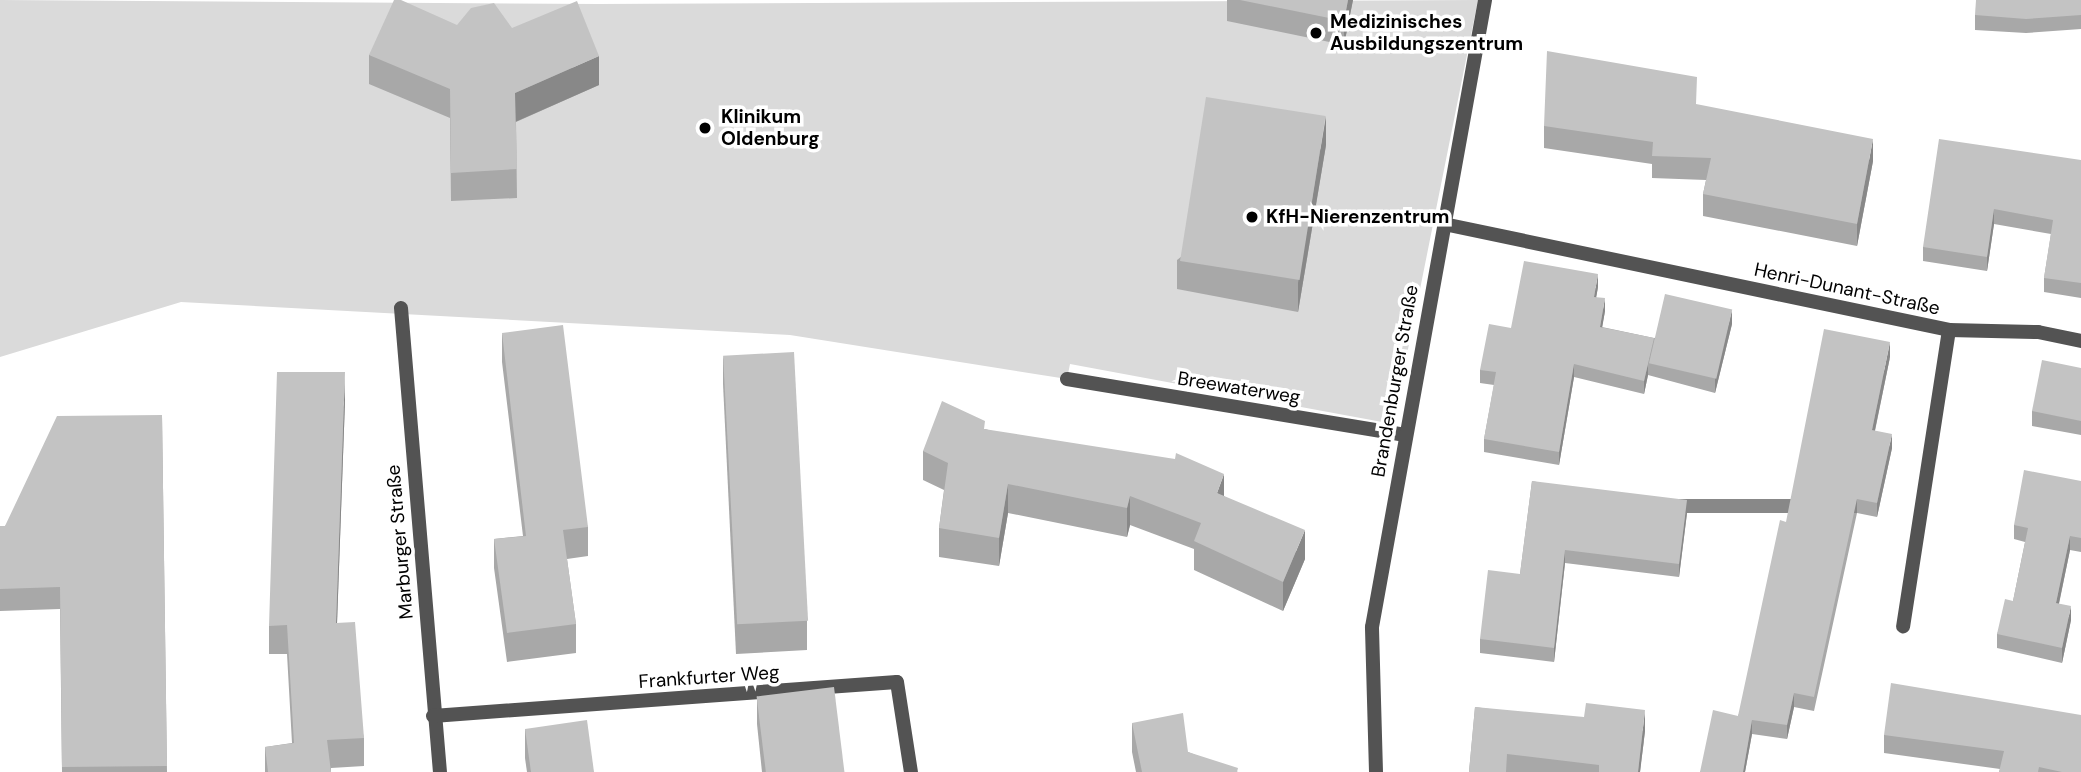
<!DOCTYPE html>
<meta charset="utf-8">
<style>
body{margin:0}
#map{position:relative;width:2081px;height:772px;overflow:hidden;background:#fff;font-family:"DM Sans",sans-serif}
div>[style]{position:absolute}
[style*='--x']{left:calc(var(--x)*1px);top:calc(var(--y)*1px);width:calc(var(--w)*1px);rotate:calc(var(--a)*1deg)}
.green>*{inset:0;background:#dadada}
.lane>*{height:14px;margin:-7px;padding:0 7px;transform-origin:7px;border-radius:7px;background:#535353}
.street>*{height:14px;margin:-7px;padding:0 7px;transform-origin:7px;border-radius:7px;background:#535353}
.wall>*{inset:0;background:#a8a8a8}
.shaded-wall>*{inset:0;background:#888;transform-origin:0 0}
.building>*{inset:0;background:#c3c3c3;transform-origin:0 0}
.dots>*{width:19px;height:19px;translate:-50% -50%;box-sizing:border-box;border:4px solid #fff;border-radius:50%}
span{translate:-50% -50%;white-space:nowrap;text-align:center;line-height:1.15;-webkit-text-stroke:7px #fff;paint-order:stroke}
.poi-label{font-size:19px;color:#000;font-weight:700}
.left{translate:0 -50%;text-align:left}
.street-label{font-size:19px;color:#000}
</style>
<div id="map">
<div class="green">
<i style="clip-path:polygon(0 0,598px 4px,1478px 0,1393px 424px,1070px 364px,1067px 379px,790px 335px,181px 302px,0 357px)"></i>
</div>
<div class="lane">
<i style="--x:1949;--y:330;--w:89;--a:1.3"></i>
<i style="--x:2038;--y:332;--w:44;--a:11.8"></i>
<i style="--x:1067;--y:379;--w:343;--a:9.4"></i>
</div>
<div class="street">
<i style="--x:1444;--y:224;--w:516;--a:11.85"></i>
<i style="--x:1949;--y:330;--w:300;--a:98.8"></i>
<i style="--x:401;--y:308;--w:466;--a:85.2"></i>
<i style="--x:433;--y:716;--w:465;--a:-4.2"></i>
<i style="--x:897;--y:682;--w:91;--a:81.2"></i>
<i style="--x:1376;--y:772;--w:145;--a:-91.6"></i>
<i style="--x:1372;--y:627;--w:637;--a:-79.78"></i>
</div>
<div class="wall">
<i style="clip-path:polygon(1227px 0,1353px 0,1344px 45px,1227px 21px)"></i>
<i style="clip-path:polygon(2081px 0,2081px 29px,2026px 33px,1975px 30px,1975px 15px)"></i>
<i style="clip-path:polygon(457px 25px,512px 28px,599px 85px,516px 122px,517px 198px,451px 201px,450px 118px,369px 84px,369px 55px)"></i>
<i style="clip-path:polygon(1697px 105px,1873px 161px,1857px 246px,1703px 216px,1703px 194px,1706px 180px,1652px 178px,1652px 164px,1544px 148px,1544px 126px)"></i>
<i style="clip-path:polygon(1326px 145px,1298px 312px,1177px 289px,1177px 260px)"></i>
<i style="clip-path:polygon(2081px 160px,2081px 298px,2044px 292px,2044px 278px,2051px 234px,1994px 224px,1987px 271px,1923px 261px,1923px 247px)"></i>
<i style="clip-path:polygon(1598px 287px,1596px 297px,1605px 311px,1602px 327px,1654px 338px,1732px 324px,1715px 393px,1648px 375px,1644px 394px,1574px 377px,1559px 465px,1484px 452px,1484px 439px,1494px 385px,1480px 383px,1480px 370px,1511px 328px)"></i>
<i style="clip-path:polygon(502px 333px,588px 527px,588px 556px,567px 559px,576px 624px,576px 653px,507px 662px,494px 568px,494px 539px,523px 536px,502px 362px)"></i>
<i style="clip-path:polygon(723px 356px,807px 621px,807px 650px,736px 654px,723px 384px)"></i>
<i style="clip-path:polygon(1890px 357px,1875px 431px,1892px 448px,1877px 517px,1857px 513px,1814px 711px,1794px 707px,1787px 739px,1752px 734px,1745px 772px,1700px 772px,1738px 716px)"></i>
<i style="clip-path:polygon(2081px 368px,2081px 435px,2032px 426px,2032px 411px)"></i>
<i style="clip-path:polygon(345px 401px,337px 623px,364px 738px,364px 766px,331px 768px,331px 772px,265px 772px,265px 747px,292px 743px,287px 654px,269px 654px,269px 626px)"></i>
<i style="clip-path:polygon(162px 415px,167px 772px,62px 772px,60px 609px,0 611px,0 526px,5px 526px)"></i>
<i style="clip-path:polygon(985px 429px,1224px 496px,1305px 559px,1283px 611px,1194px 570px,1194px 549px,1130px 525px,1127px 537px,1008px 513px,999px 566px,939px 557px,939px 528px,944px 490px,923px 480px,923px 451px)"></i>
<i style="clip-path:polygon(1532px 481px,1687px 513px,1679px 577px,1565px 563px,1554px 662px,1480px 653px,1480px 639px,1520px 574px)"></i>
<i style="clip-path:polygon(2081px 481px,2081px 552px,2070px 550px,2059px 604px,2071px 620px,2062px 663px,1997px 648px,1997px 634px,2013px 601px,2025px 542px,2014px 539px,2014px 525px)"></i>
<i style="clip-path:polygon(757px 696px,844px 772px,762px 772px,757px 724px)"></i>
<i style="clip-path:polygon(1475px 707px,1645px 731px,1640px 772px,1469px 772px)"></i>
<i style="clip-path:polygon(2081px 715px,2081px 772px,1999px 772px,2000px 769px,1884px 753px,1884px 735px)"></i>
<i style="clip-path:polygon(1132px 723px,1188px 752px,1238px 772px,1136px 772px,1132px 752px)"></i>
<i style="clip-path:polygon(525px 729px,594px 772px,527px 772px,525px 758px)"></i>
</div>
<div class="shaded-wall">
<i style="clip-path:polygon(1348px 0,1353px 0,1344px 45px,1344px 21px)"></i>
<i style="clip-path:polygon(599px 56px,599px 85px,515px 122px,515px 93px)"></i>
<i style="clip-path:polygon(1326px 116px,1326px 145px,1298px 312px,1298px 283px)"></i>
<i style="clip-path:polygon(1873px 139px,1873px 161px,1857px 246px,1857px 224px)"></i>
<i style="clip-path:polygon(1994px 209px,1994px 224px,1987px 271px,1987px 257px)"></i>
<i style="clip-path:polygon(1598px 274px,1598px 287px,1594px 310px,1594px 297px)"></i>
<i style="clip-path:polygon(1605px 298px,1605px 311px,1600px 340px,1600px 327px)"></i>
<i style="clip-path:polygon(1732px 310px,1732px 324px,1715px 393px,1715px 379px)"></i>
<i style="clip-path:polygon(1654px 338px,1648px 363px,1648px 375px,1644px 394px,1644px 381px)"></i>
<i style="clip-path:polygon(1890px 342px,1890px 357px,1872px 444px,1872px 430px)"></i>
<i style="clip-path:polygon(1574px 364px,1574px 377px,1559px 465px,1559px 452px)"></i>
<i style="clip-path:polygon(345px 372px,345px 401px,336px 652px,336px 623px)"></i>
<i style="clip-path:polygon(1892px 434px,1892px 448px,1877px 517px,1877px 503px)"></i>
<i style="clip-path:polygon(1224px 474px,1224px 503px,1217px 493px)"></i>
<i style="clip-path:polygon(1008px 484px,1008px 513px,999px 566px,999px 538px)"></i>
<i style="clip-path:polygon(1130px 496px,1130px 525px,1127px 537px,1127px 508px)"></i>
<i style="left:1857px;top:499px;width:14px;height:203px;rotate:90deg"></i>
<i style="clip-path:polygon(1687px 500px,1687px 513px,1679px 577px,1679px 564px)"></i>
<i style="clip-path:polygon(1305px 530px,1305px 559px,1283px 611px,1283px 582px)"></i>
<i style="clip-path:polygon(2070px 536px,2070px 550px,2056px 617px,2056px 603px)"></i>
<i style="clip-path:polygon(1565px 550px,1565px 563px,1554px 662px,1554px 648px)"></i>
<i style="clip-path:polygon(2071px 606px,2071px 620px,2062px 663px,2062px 648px)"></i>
<i style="clip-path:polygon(1794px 693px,1794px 707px,1787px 739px,1787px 725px)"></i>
<i style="clip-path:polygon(1645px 710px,1645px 731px,1640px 772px,1638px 772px)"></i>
<i style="clip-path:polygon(1752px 720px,1752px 734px,1745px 772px,1743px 772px)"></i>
</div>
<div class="building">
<i style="clip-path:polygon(394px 0,401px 0,457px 25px,471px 8px,494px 3px,512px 28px,577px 1px,599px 56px,515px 93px,517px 169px,451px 173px,450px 89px,369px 55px)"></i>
<i style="clip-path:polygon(1240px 0,1348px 0,1344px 21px)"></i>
<i style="clip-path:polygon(1976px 0,2081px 0,2081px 15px,2026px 19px,1975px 15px)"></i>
<i style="clip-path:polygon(1547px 51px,1697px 77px,1696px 104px,1873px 139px,1857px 224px,1703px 194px,1711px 158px,1652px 156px,1653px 142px,1544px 126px)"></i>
<i style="left:1206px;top:97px;width:121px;height:166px;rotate:9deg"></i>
<i style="clip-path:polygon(1939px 139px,2081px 160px,2081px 283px,2044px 278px,2053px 220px,1994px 209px,1987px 257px,1923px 247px)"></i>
<i style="clip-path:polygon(1524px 261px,1598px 274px,1594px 297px,1605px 298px,1600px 327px,1654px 338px,1644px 381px,1574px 364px,1559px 452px,1484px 439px,1496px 372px,1480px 370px,1489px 324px,1511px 328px)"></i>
<i style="left:1665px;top:294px;width:69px;height:71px;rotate:13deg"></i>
<i style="clip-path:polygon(563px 325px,588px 527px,563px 530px,576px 624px,507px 633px,494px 539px,526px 536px,502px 333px)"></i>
<i style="clip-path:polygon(1824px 329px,1890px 342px,1872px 430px,1892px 434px,1877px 503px,1857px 499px,1814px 697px,1794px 693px,1787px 725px,1752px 720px,1743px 772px,1700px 772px,1713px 710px,1738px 716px,1780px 520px,1786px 522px)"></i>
<i style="left:794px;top:352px;width:269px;height:71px;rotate:87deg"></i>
<i style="clip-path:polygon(2042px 360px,2081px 368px,2081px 421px,2032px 411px)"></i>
<i style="clip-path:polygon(277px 372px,345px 372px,336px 623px,355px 622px,364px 738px,327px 740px,331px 772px,268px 772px,265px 747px,294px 743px,287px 625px,269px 626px)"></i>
<i style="clip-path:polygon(942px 401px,985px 421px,984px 429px,1175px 459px,1176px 453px,1224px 474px,1217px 493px,1305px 530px,1283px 582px,1194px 541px,1201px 523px,1130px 496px,1127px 508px,1008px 484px,999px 538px,939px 528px,948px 463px,923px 451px)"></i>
<i style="clip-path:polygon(162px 415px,167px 766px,62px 767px,60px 587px,0 589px,0 526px,5px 526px,57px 416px)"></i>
<i style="clip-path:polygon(2024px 470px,2081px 481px,2081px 538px,2070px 536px,2056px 603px,2071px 606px,2062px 648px,1997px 634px,2005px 599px,2013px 601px,2028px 528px,2014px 525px)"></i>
<i style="clip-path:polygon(1532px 481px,1687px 500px,1679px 564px,1565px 550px,1554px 648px,1480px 639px,1488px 570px,1520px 574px)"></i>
<i style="clip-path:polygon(1891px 683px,2081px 715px,2081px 772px,2062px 772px,2039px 767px,2038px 772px,1999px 772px,2004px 751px,1884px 735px)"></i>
<i style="left:834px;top:687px;width:86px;height:78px;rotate:83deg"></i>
<i style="clip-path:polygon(1586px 703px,1645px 710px,1638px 772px,1599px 772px,1599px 765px,1507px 754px,1506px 772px,1469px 772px,1475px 707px,1584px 717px)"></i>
<i style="clip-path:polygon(1183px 713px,1188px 752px,1238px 768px,1237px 772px,1142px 772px,1132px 723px)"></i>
<i style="clip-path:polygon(587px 720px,594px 772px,531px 772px,525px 729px)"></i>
</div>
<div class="dots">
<i style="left:1316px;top:33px;background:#000"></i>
<i style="left:705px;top:128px;background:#000"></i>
<i style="left:1252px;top:217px;background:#000"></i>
</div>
<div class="poi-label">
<span class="left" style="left:1330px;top:33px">Medizinisches<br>Ausbildungszentrum</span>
<span class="left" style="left:721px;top:128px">Klinikum<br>Oldenburg</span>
<span class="left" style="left:1266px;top:217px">KfH-Nierenzentrum</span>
</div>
<div class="street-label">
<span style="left:1847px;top:289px;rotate:12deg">Henri-Dunant-Straße</span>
<span style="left:1395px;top:381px;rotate:-80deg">Brandenburger Straße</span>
<span style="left:1239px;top:388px;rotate:9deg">Breewaterweg</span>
<span style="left:400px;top:542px;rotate:-95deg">Marburger Straße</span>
<span style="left:709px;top:677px;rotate:-4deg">Frankfurter Weg</span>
</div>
</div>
